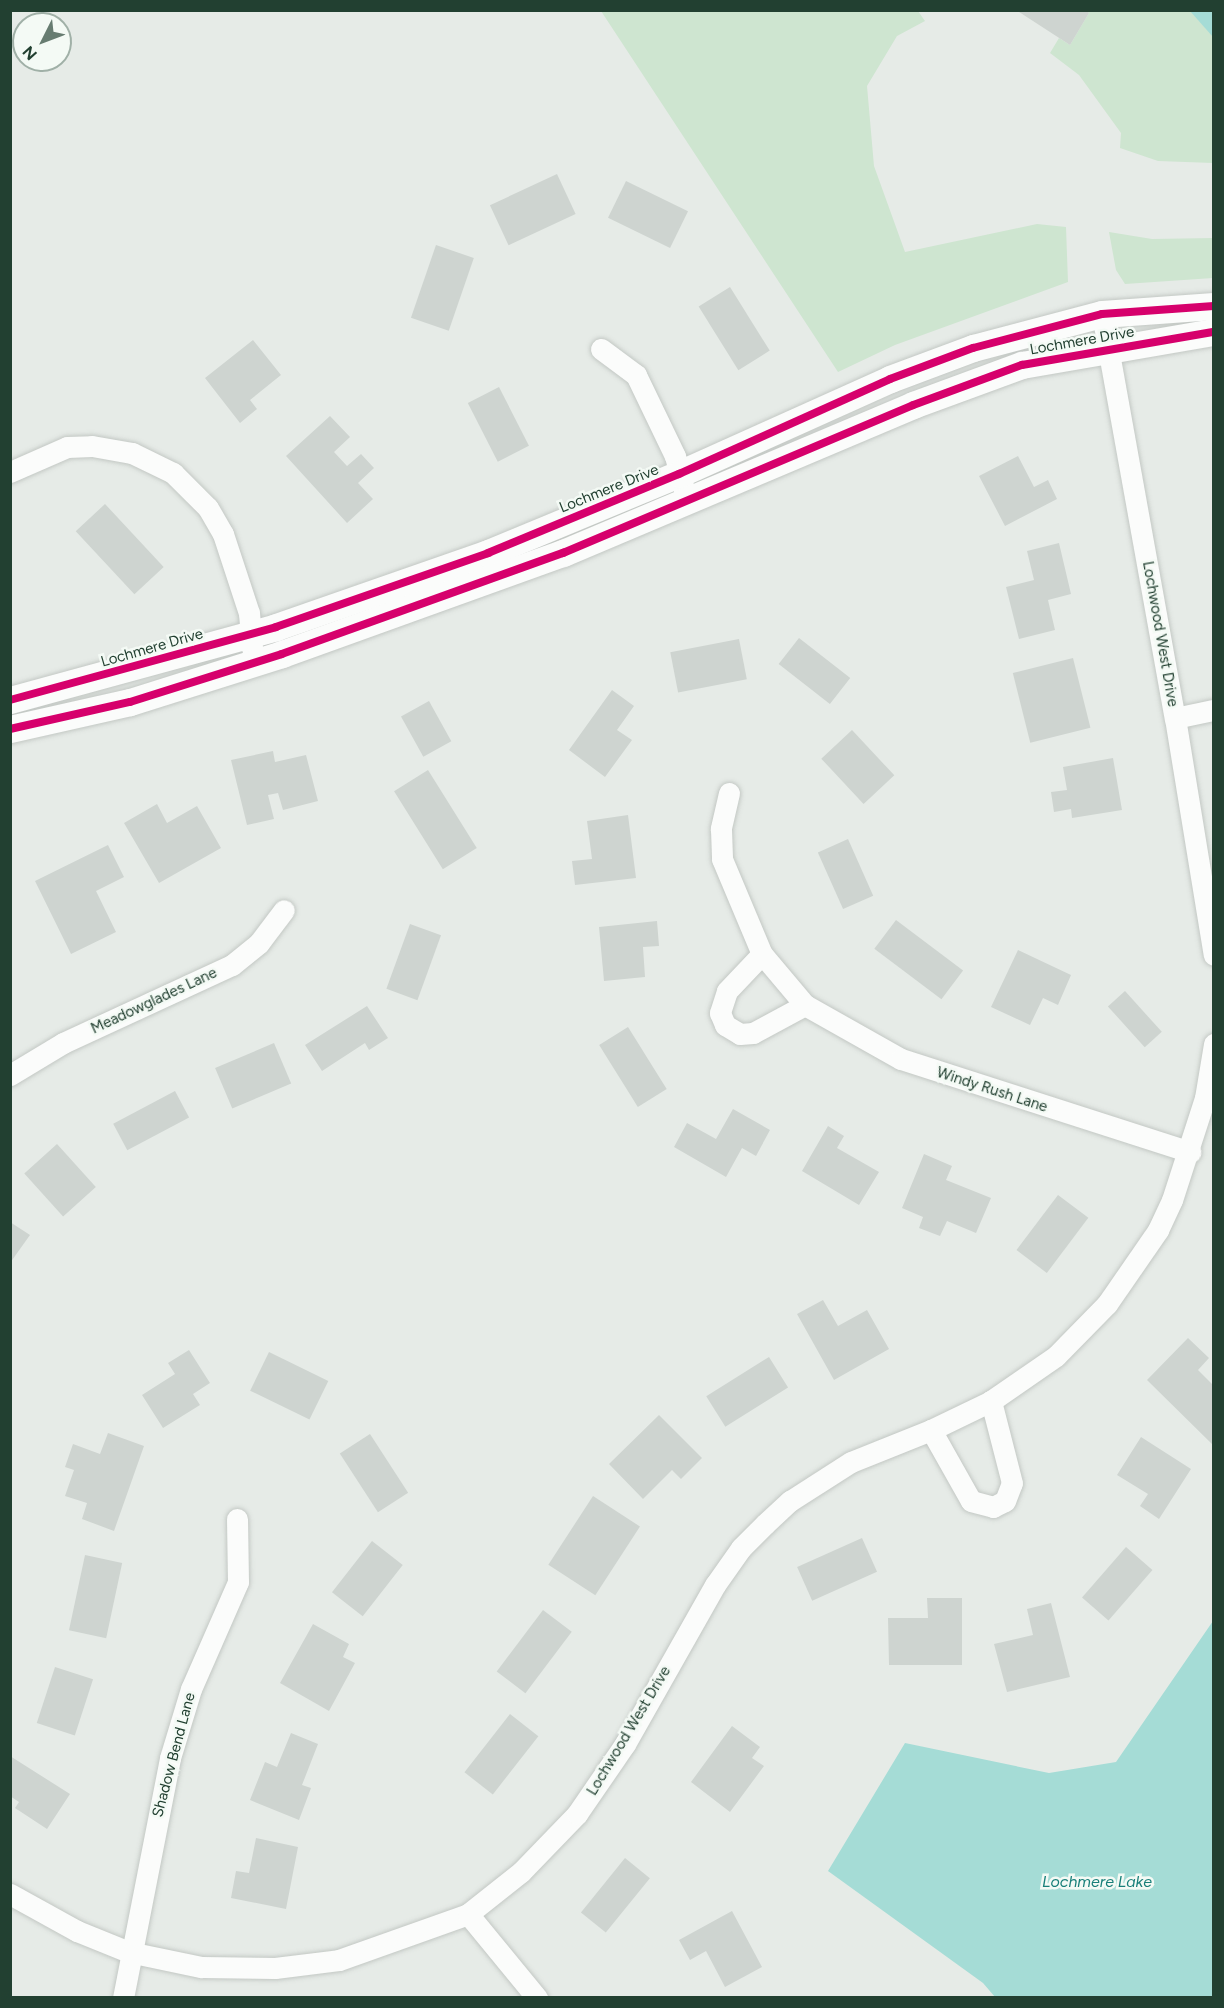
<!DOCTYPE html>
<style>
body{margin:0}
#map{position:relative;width:1224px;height:2008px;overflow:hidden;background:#e6ebe7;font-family:Figtree,sans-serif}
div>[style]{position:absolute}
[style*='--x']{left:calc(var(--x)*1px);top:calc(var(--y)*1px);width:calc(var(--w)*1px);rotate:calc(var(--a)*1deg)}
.green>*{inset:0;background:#cee5d0}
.water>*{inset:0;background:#a5dcd6}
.building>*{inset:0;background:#ced4d0;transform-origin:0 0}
.roads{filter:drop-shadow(0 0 2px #c3c8c4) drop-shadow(0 0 2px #c3c8c4)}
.minor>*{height:21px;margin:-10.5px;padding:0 10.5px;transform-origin:10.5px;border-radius:10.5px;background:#fbfcfb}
.tertiary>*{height:27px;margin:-13.5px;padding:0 13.5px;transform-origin:13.5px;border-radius:13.5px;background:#fbfcfb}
.cycleway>*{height:8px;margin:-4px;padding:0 4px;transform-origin:4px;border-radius:4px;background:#d6006c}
span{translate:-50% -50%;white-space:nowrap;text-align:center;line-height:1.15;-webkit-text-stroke:5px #f4faf5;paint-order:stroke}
.street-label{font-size:15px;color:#224031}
.water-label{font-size:16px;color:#187f79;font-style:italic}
.frame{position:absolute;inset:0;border:12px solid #224031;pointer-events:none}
.north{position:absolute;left:12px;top:12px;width:60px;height:60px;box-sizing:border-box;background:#f4faf5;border:2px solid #a0b0a7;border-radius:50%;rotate:228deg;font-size:16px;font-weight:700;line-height:24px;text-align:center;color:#224031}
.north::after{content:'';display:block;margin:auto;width:21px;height:27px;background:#677c71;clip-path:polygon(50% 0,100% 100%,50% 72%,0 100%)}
</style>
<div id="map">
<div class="green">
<i style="clip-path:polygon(601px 11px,918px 11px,925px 21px,897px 36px,867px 86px,874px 166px,905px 252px,1037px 224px,1066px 227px,1068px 282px,895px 345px,838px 372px)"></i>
<i style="clip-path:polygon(1085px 11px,1213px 11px,1213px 163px,1158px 161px,1120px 148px,1121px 133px,1079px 75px,1050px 53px,1059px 38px,1070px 45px,1089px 13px)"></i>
<i style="clip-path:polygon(1109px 232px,1152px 239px,1213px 238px,1213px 278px,1125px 284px,1116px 270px)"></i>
</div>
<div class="water">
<i style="clip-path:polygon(1190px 11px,1213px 11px,1213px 37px)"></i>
<i style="clip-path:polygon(1213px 1621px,1213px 1997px,995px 1997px,983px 1983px,828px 1871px,905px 1743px,1049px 1773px,1116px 1762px)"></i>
</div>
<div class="building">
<i style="clip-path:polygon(1016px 10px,1085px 10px,1089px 13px,1070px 45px)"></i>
<i style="left:557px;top:174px;width:44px;height:74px;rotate:65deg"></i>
<i style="left:626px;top:181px;width:69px;height:41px;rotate:26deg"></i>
<i style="left:436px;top:245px;width:40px;height:77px;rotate:19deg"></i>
<i style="left:730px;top:287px;width:75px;height:37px;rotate:58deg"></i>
<i style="clip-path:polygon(253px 340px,281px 375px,250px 400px,257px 409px,240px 423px,205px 378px)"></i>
<i style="left:499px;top:387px;width:66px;height:35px;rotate:63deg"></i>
<i style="clip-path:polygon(330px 416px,350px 437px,334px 452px,347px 466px,361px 454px,374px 468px,358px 483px,373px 499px,347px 523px,286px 456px)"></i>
<i style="clip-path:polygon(1018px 456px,1034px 487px,1048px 480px,1057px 499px,1005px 526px,979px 476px)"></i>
<i style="left:105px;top:504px;width:86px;height:40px;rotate:47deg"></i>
<i style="clip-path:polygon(1059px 543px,1071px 594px,1048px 600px,1055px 630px,1019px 639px,1006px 587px,1034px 580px,1027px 551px)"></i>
<i style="left:799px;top:638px;width:65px;height:33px;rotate:38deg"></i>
<i style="left:739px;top:639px;width:41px;height:70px;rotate:79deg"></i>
<i style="left:1073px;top:658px;width:72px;height:62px;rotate:76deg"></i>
<i style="clip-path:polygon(612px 690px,634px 706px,617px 730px,632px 740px,605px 777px,569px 750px)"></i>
<i style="left:429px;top:701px;width:46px;height:32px;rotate:61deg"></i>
<i style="left:852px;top:730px;width:62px;height:42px;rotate:47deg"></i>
<i style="clip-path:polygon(273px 751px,275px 762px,306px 755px,318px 801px,283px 810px,278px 793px,268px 795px,274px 819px,247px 825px,231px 760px)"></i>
<i style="clip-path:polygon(1113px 758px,1122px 810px,1072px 818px,1071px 809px,1054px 812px,1051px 792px,1067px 790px,1063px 767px)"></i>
<i style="left:428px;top:770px;width:92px;height:40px;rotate:58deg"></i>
<i style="clip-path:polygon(157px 804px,167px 823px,197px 806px,221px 848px,159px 883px,124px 823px)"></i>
<i style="clip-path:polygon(628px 815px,636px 878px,575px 885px,572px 861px,592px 859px,587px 821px)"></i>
<i style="left:848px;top:839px;width:62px;height:33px;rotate:66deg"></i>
<i style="clip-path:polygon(108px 845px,124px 877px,96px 891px,116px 932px,71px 954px,35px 881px)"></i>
<i style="left:896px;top:920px;width:84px;height:36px;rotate:37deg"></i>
<i style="clip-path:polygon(657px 921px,659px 946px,643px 947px,645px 977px,604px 981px,599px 927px)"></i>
<i style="left:410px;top:924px;width:33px;height:69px;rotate:20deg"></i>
<i style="clip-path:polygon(1018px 950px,1071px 975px,1058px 1005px,1043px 998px,1030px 1025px,991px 1007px)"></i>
<i style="left:1125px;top:991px;width:55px;height:23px;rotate:48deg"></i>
<i style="clip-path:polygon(367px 1006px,388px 1038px,369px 1050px,365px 1043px,322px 1071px,305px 1045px)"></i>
<i style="left:628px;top:1027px;width:73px;height:34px;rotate:58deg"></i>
<i style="left:274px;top:1043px;width:44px;height:64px;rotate:67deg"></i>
<i style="left:175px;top:1091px;width:30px;height:70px;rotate:62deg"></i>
<i style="clip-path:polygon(733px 1109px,770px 1130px,756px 1156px,742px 1148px,726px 1177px,674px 1147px,687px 1123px,716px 1139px)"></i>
<i style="clip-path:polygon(828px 1126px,844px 1136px,837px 1148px,879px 1172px,859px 1205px,802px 1171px)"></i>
<i style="left:57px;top:1144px;width:58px;height:44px;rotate:48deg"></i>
<i style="clip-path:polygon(924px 1154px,952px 1166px,946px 1180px,991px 1198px,976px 1233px,947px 1221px,940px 1236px,919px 1228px,923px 1217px,902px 1208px)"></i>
<i style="left:1058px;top:1195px;width:38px;height:69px;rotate:37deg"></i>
<i style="clip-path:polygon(10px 1222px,30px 1235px,10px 1263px)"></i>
<i style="clip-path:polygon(823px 1300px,838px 1326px,867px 1310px,889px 1349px,834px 1380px,797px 1314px)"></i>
<i style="clip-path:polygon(1188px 1338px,1209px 1358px,1198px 1370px,1214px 1386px,1214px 1446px,1147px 1380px)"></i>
<i style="clip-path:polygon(189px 1350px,210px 1383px,193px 1394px,200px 1405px,163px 1428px,142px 1395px,175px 1374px,168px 1363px)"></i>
<i style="left:269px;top:1352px;width:66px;height:43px;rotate:26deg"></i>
<i style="left:769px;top:1357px;width:36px;height:74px;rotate:58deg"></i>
<i style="clip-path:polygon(659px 1415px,702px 1458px,681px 1479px,672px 1470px,643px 1499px,609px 1464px)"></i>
<i style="clip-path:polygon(108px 1433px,144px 1446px,114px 1531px,82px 1519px,87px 1503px,65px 1496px,74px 1470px,65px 1467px,73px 1444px,100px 1454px)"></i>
<i style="left:370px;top:1434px;width:70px;height:36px;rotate:57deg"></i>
<i style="clip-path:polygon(1141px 1437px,1191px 1469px,1159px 1519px,1140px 1506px,1148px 1494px,1117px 1475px)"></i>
<i style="left:593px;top:1496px;width:56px;height:82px;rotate:33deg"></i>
<i style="left:862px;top:1538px;width:37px;height:71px;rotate:66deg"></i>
<i style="left:372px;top:1541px;width:39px;height:65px;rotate:38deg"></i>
<i style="left:1126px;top:1547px;width:35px;height:67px;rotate:41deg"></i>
<i style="left:85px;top:1555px;width:38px;height:77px;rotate:12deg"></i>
<i style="clip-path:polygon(927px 1598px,962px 1598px,962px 1665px,889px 1665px,888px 1618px,928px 1618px)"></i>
<i style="clip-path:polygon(1051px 1603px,1070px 1677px,1007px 1692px,994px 1644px,1033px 1635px,1027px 1609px)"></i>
<i style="left:543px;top:1610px;width:36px;height:77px;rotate:37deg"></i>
<i style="clip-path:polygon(313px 1624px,349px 1644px,343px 1657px,355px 1663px,329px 1711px,280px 1683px)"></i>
<i style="left:55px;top:1667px;width:40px;height:59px;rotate:18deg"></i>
<i style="left:510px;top:1714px;width:36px;height:74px;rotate:38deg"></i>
<i style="clip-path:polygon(732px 1726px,760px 1747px,752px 1758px,764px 1766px,730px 1812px,691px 1782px)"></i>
<i style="clip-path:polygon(291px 1733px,318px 1744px,302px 1785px,311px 1788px,299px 1820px,250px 1800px,265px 1762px,277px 1767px)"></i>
<i style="clip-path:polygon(10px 1756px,70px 1794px,47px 1829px,15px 1808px,19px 1802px,10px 1796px)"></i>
<i style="clip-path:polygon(256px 1838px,298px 1847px,286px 1909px,231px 1898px,236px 1871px,249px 1873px)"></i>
<i style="left:625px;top:1858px;width:32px;height:70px;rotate:39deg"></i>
<i style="clip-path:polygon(732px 1911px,762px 1967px,725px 1987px,706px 1951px,690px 1960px,679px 1940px)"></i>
</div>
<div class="roads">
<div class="minor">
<i style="--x:1102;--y:314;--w:411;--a:79.8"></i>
<i style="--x:1175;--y:718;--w:240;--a:80.7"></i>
<i style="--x:601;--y:349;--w:44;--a:36.6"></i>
<i style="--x:636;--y:375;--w:90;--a:64.3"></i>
<i style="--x:675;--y:456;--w:34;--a:75"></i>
<i style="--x:10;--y:472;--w:62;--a:-23.7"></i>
<i style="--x:67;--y:447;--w:25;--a:-2"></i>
<i style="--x:92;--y:446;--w:41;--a:9.9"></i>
<i style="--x:132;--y:453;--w:46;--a:26"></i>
<i style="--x:173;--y:473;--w:49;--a:45"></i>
<i style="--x:208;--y:508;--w:30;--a:60"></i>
<i style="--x:223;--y:534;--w:83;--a:71.8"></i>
<i style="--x:249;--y:613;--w:36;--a:85"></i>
<i style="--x:1175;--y:718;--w:40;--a:-12"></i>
<i style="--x:729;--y:793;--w:37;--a:103"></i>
<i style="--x:721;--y:829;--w:30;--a:88"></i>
<i style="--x:722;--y:859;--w:103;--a:67.2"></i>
<i style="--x:762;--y:954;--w:67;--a:49.9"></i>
<i style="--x:805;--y:1005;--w:110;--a:29.4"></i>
<i style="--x:901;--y:1059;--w:304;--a:17.8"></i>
<i style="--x:762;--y:954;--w:51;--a:133.4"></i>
<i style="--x:727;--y:991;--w:23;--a:108"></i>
<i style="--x:720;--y:1013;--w:13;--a:67"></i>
<i style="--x:725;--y:1025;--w:17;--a:31"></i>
<i style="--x:740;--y:1034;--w:13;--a:-4"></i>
<i style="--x:753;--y:1033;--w:59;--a:-28.3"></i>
<i style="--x:10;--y:1075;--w:62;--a:-31.1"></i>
<i style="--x:63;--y:1043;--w:186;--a:-24.8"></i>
<i style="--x:232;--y:965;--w:35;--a:-39"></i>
<i style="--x:259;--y:943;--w:41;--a:-52.9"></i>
<i style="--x:931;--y:1430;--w:81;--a:60.6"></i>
<i style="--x:971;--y:1501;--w:23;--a:15"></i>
<i style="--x:993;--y:1507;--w:13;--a:-27"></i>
<i style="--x:1005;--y:1501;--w:19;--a:-69"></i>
<i style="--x:1012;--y:1483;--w:85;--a:-104.4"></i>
<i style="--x:10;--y:1894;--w:77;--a:28.9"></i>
<i style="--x:77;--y:1931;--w:56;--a:22"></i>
<i style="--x:129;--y:1952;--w:74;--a:11.8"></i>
<i style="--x:201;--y:1967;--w:74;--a:0.8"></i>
<i style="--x:275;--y:1968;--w:64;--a:-7.1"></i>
<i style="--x:339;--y:1960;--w:137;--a:-19.6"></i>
<i style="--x:468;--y:1914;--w:68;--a:-38.4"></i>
<i style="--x:521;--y:1872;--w:81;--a:-46"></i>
<i style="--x:577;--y:1814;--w:85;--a:-55.6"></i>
<i style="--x:625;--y:1744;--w:183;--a:-60.5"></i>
<i style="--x:715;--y:1585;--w:45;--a:-54.9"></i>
<i style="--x:741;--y:1548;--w:34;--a:-45"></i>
<i style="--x:765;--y:1524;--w:34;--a:-43"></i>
<i style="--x:790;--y:1501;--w:72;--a:-32.6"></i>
<i style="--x:851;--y:1462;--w:86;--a:-21.8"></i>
<i style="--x:931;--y:1430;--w:67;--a:-25.8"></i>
<i style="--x:991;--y:1401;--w:79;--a:-34.7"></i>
<i style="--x:1056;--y:1356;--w:73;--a:-45.6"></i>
<i style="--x:1107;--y:1304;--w:90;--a:-55.4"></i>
<i style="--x:1158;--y:1230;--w:33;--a:-65"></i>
<i style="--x:1172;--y:1200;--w:107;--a:-72.1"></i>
<i style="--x:1205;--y:1098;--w:55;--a:-80.5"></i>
<i style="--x:468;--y:1914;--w:109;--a:50.6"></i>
<i style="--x:123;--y:1998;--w:245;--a:-78.9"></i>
<i style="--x:170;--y:1758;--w:72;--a:-73.1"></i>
<i style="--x:191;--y:1689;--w:117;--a:-66.3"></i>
<i style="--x:238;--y:1582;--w:63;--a:-90.9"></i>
</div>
<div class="tertiary">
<i style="--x:10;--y:700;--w:276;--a:-15.3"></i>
<i style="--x:276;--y:627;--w:225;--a:-19.2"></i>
<i style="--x:488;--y:553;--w:207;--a:-22.5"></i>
<i style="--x:679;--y:474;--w:231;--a:-24.2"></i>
<i style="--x:890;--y:379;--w:89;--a:-20.5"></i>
<i style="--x:973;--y:348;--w:133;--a:-14.8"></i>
<i style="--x:1102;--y:314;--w:112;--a:-4.1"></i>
<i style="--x:10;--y:729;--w:123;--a:-12.7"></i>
<i style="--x:130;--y:702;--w:159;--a:-17.5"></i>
<i style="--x:282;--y:654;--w:299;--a:-19.8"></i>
<i style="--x:563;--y:553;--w:380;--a:-22.9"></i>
<i style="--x:913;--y:405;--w:116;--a:-20.2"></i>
<i style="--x:1022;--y:365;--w:195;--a:-9.8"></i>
</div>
</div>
<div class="cycleway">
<i style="--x:10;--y:700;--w:276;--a:-15.3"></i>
<i style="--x:276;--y:627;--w:225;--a:-19.2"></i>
<i style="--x:488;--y:553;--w:207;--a:-22.5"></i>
<i style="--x:679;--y:474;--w:231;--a:-24.2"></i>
<i style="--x:890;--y:379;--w:89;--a:-20.5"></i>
<i style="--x:973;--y:348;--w:133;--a:-14.8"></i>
<i style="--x:1102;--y:314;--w:112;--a:-4.1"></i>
<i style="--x:10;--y:729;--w:123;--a:-12.7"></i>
<i style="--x:130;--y:702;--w:159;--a:-17.5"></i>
<i style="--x:282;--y:654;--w:299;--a:-19.8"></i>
<i style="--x:563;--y:553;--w:380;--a:-22.9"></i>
<i style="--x:913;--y:405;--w:116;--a:-20.2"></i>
<i style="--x:1022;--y:365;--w:195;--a:-9.8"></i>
</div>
<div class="street-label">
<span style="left:1082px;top:341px;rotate:-10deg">Lochmere Drive</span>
<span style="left:609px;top:489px;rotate:-22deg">Lochmere Drive</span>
<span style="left:1160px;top:634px;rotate:80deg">Lochwood West Drive</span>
<span style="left:152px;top:648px;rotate:-16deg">Lochmere Drive</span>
<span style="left:154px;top:1001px;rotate:-25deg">Meadowglades Lane</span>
<span style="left:992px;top:1090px;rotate:18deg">Windy Rush Lane</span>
<span style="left:629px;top:1731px;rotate:-59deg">Lochwood West Drive</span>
<span style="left:174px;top:1755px;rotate:-75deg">Shadow Bend Lane</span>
</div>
<div class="water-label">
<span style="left:1097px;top:1882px">Lochmere Lake</span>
</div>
<div class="frame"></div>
<div class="north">N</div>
</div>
